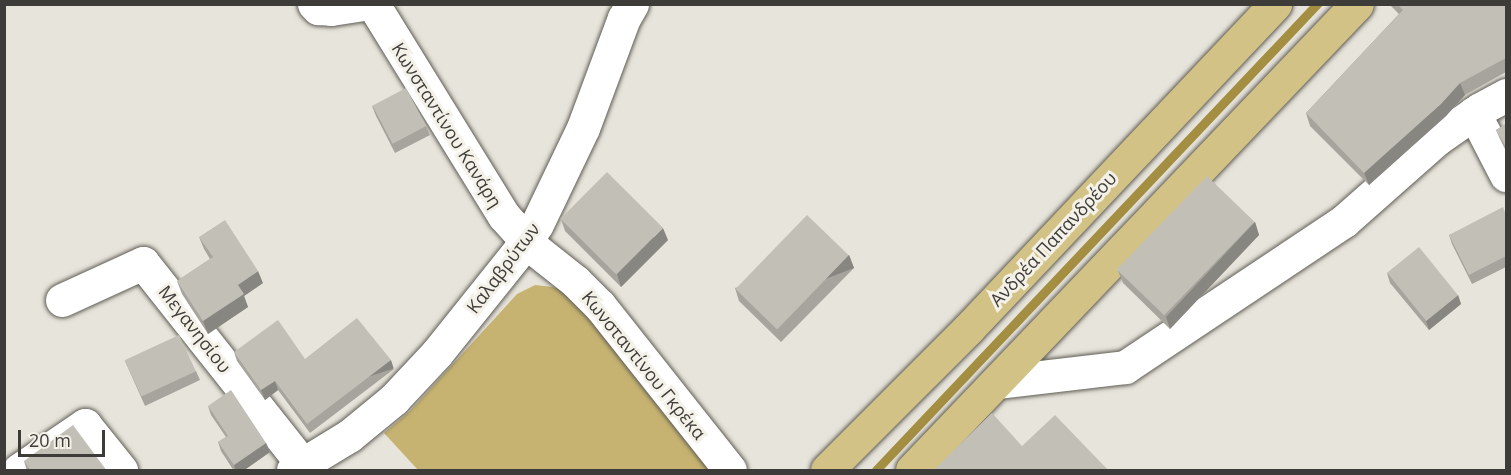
<!DOCTYPE html>
<meta charset="utf-8">
<style>
body{margin:0}
#map{position:relative;width:1511px;height:475px;overflow:hidden;background:#e7e4db;font-family:"Open Sans",sans-serif}
div>[style]{position:absolute}
[style*='--x']{left:calc(var(--x)*1px);top:calc(var(--y)*1px);width:calc(var(--w)*1px);rotate:calc(var(--a)*1deg)}
.green>*{inset:0;background:#c7b371}
.stream>*{height:9px;margin:-4.5px;padding:0 4.5px;transform-origin:4.5px;border-radius:4.5px;background:#a48e42}
.roads{filter:drop-shadow(0 0 2px #5e5c54) drop-shadow(0 0 2px #5e5c54)}
.minor>*{height:33px;margin:-16.5px;padding:0 16.5px;transform-origin:16.5px;border-radius:16.5px;background:#fff}
.major>*{height:33px;margin:-16.5px;padding:0 16.5px;transform-origin:16.5px;border-radius:16.5px;background:#d3c285}
.wall>*{inset:0;background:#a7a49d}
.shaded-wall>*{inset:0;background:#888680;transform-origin:0 0}
.building>*{inset:0;background:#c2bfb7;transform-origin:0 0}
span{translate:-50% -50%;white-space:nowrap;text-align:center;line-height:1.15;-webkit-text-stroke:6px #f4f1e8;paint-order:stroke}
.street-label{font-size:18px;color:#3d3c39}
.frame{position:absolute;inset:0;border:6px solid #3d3c39;pointer-events:none}
.scale{position:absolute;left:18px;top:430px;width:87px;height:27px;box-sizing:border-box;border:3px solid #3d3c39;border-top:0;padding-left:8px;font-size:18px;line-height:21px;white-space:nowrap;color:#3d3c39;-webkit-text-stroke:4px #f4f1e8;paint-order:stroke}
</style>
<div id="map">
<div class="green">
<i style="clip-path:polygon(535px 285px,553px 287px,572px 294px,716px 470px,418px 470px,384px 433px,410px 411px,517px 294px)"></i>
</div>
<div class="stream">
<i style="--x:876;--y:470;--w:642;--a:-46.58"></i>
</div>
<div class="roads">
<div class="minor">
<i style="--x:314;--y:4;--w:6;--a:45"></i>
<i style="--x:318;--y:8;--w:13;--a:4"></i>
<i style="--x:331;--y:9;--w:33;--a:-9"></i>
<i style="--x:373;--y:4;--w:249;--a:58.3"></i>
<i style="--x:504;--y:216;--w:42;--a:47.9"></i>
<i style="--x:532;--y:247;--w:55;--a:38.3"></i>
<i style="--x:575;--y:281;--w:35;--a:45"></i>
<i style="--x:600;--y:306;--w:209;--a:51.6"></i>
<i style="--x:1474;--y:113;--w:70;--a:62.7"></i>
<i style="--x:62;--y:300;--w:89;--a:-24.6"></i>
<i style="--x:143;--y:263;--w:258;--a:51.6"></i>
<i style="--x:998;--y:382;--w:128;--a:-6.7"></i>
<i style="--x:1125;--y:367;--w:263;--a:-33.7"></i>
<i style="--x:1344;--y:221;--w:124;--a:-41.4"></i>
<i style="--x:1437;--y:139;--w:52;--a:-34.9"></i>
<i style="--x:1480;--y:109;--w:30;--a:-28"></i>
<i style="--x:19;--y:470;--w:80;--a:-34.3"></i>
<i style="--x:85;--y:425;--w:58;--a:51.3"></i>
<i style="--x:293;--y:470;--w:66;--a:-31.3"></i>
<i style="--x:349;--y:436;--w:58;--a:-39.4"></i>
<i style="--x:394;--y:399;--w:63;--a:-46.9"></i>
<i style="--x:437;--y:353;--w:142;--a:-51.3"></i>
<i style="--x:526;--y:242;--w:21;--a:-59"></i>
<i style="--x:537;--y:224;--w:106;--a:-64.4"></i>
<i style="--x:583;--y:128;--w:117;--a:-69.6"></i>
<i style="--x:624;--y:18;--w:16;--a:-60"></i>
</div>
<div class="major">
<i style="--x:827;--y:470;--w:199;--a:-45"></i>
<i style="--x:968;--y:329;--w:447;--a:-46.6"></i>
<i style="--x:912;--y:470;--w:644;--a:-46.32"></i>
</div>
</div>
<div class="wall">
<i style="clip-path:polygon(1389px 4px,1506px 4px,1506px 72px,1465px 95px,1446px 116px,1369px 185px,1310px 126px,1306px 113px,1399px 14px)"></i>
<i style="clip-path:polygon(372px 106px,426px 126px,430px 135px,395px 153px,376px 116px)"></i>
<i style="clip-path:polygon(1506px 124px,1506px 151px,1500px 139px,1496px 130px)"></i>
<i style="clip-path:polygon(1506px 215px,1506px 267px,1472px 284px,1452px 244px,1449px 235px)"></i>
<i style="clip-path:polygon(561px 219px,668px 240px,621px 287px,565px 231px)"></i>
<i style="clip-path:polygon(1255px 222px,1259px 235px,1170px 329px,1123px 283px,1118px 271px)"></i>
<i style="clip-path:polygon(199px 237px,263px 283px,244px 296px,248px 307px,208px 334px,182px 294px,177px 281px,210px 259px,204px 249px)"></i>
<i style="clip-path:polygon(849px 255px,854px 268px,781px 342px,739px 301px,735px 288px)"></i>
<i style="clip-path:polygon(1387px 273px,1458px 295px,1461px 304px,1429px 330px,1390px 283px)"></i>
<i style="clip-path:polygon(234px 352px,305px 359px,394px 369px,310px 433px,278px 390px,265px 400px,237px 361px)"></i>
<i style="clip-path:polygon(125px 361px,196px 371px,200px 380px,145px 406px)"></i>
<i style="clip-path:polygon(208px 406px,266px 443px,270px 452px,243px 471px,234px 471px,221px 451px,218px 442px,226px 437px,211px 415px)"></i>
<i style="clip-path:polygon(24px 461px,107px 471px,27px 471px)"></i>
</div>
<div class="shaded-wall">
<i style="clip-path:polygon(1460px 83px,1465px 95px,1446px 116px,1369px 185px,1364px 173px)"></i>
<i style="clip-path:polygon(1255px 222px,1259px 235px,1170px 329px,1166px 317px)"></i>
<i style="clip-path:polygon(663px 228px,668px 240px,621px 287px,617px 274px)"></i>
<i style="left:849px;top:255px;width:14px;height:104px;rotate:69deg"></i>
<i style="clip-path:polygon(258px 271px,263px 283px,244px 296px,248px 307px,208px 334px,203px 321px,238px 285px)"></i>
<i style="clip-path:polygon(1458px 295px,1461px 304px,1429px 330px,1426px 321px)"></i>
<i style="left:391px;top:360px;width:9px;height:106px;rotate:72deg"></i>
<i style="clip-path:polygon(275px 381px,278px 390px,265px 400px,261px 390px)"></i>
<i style="clip-path:polygon(266px 443px,270px 452px,243px 471px,236px 471px,234px 465px)"></i>
</div>
<div class="building">
<i style="clip-path:polygon(1397px 4px,1506px 4px,1506px 58px,1460px 83px,1441px 104px,1364px 173px,1306px 113px,1403px 10px)"></i>
<i style="left:406px;top:88px;width:43px;height:38px;rotate:62deg"></i>
<i style="clip-path:polygon(1506px 124px,1506px 147px,1496px 130px)"></i>
<i style="left:607px;top:172px;width:79px;height:66px;rotate:45deg"></i>
<i style="left:1207px;top:176px;width:66px;height:130px;rotate:44deg"></i>
<i style="clip-path:polygon(1503px 207px,1506px 215px,1506px 256px,1469px 275px,1449px 235px)"></i>
<i style="left:807px;top:215px;width:58px;height:103px;rotate:44deg"></i>
<i style="clip-path:polygon(225px 220px,258px 271px,238px 285px,244px 294px,203px 321px,177px 281px,213px 257px,199px 237px)"></i>
<i style="left:1419px;top:247px;width:62px;height:41px;rotate:51deg"></i>
<i style="clip-path:polygon(357px 318px,391px 360px,307px 424px,275px 381px,261px 390px,234px 352px,278px 320px,305px 359px)"></i>
<i style="left:179px;top:335px;width:40px;height:60px;rotate:65deg"></i>
<i style="clip-path:polygon(231px 390px,266px 443px,234px 465px,218px 442px,228px 436px,208px 406px)"></i>
<i style="clip-path:polygon(992px 413px,1022px 446px,1055px 415px,1109px 471px,933px 471px)"></i>
<i style="clip-path:polygon(73px 425px,107px 471px,31px 471px,24px 461px)"></i>
</div>
<div class="street-label">
<span style="left:447px;top:125px;rotate:58deg">Κωνσταντίνου Κανάρη</span>
<span style="left:1053px;top:239px;rotate:-47deg">Ανδρέα Παπανδρέου</span>
<span style="left:503px;top:268px;rotate:-53deg">Καλαβρύτων</span>
<span style="left:195px;top:329px;rotate:52deg">Μεγανησίου</span>
<span style="left:644px;top:365px;rotate:51deg">Κωνσταντίνου Γκρέκα</span>
</div>
<div class="frame"></div>
<div class="scale">20 m</div>
</div>
